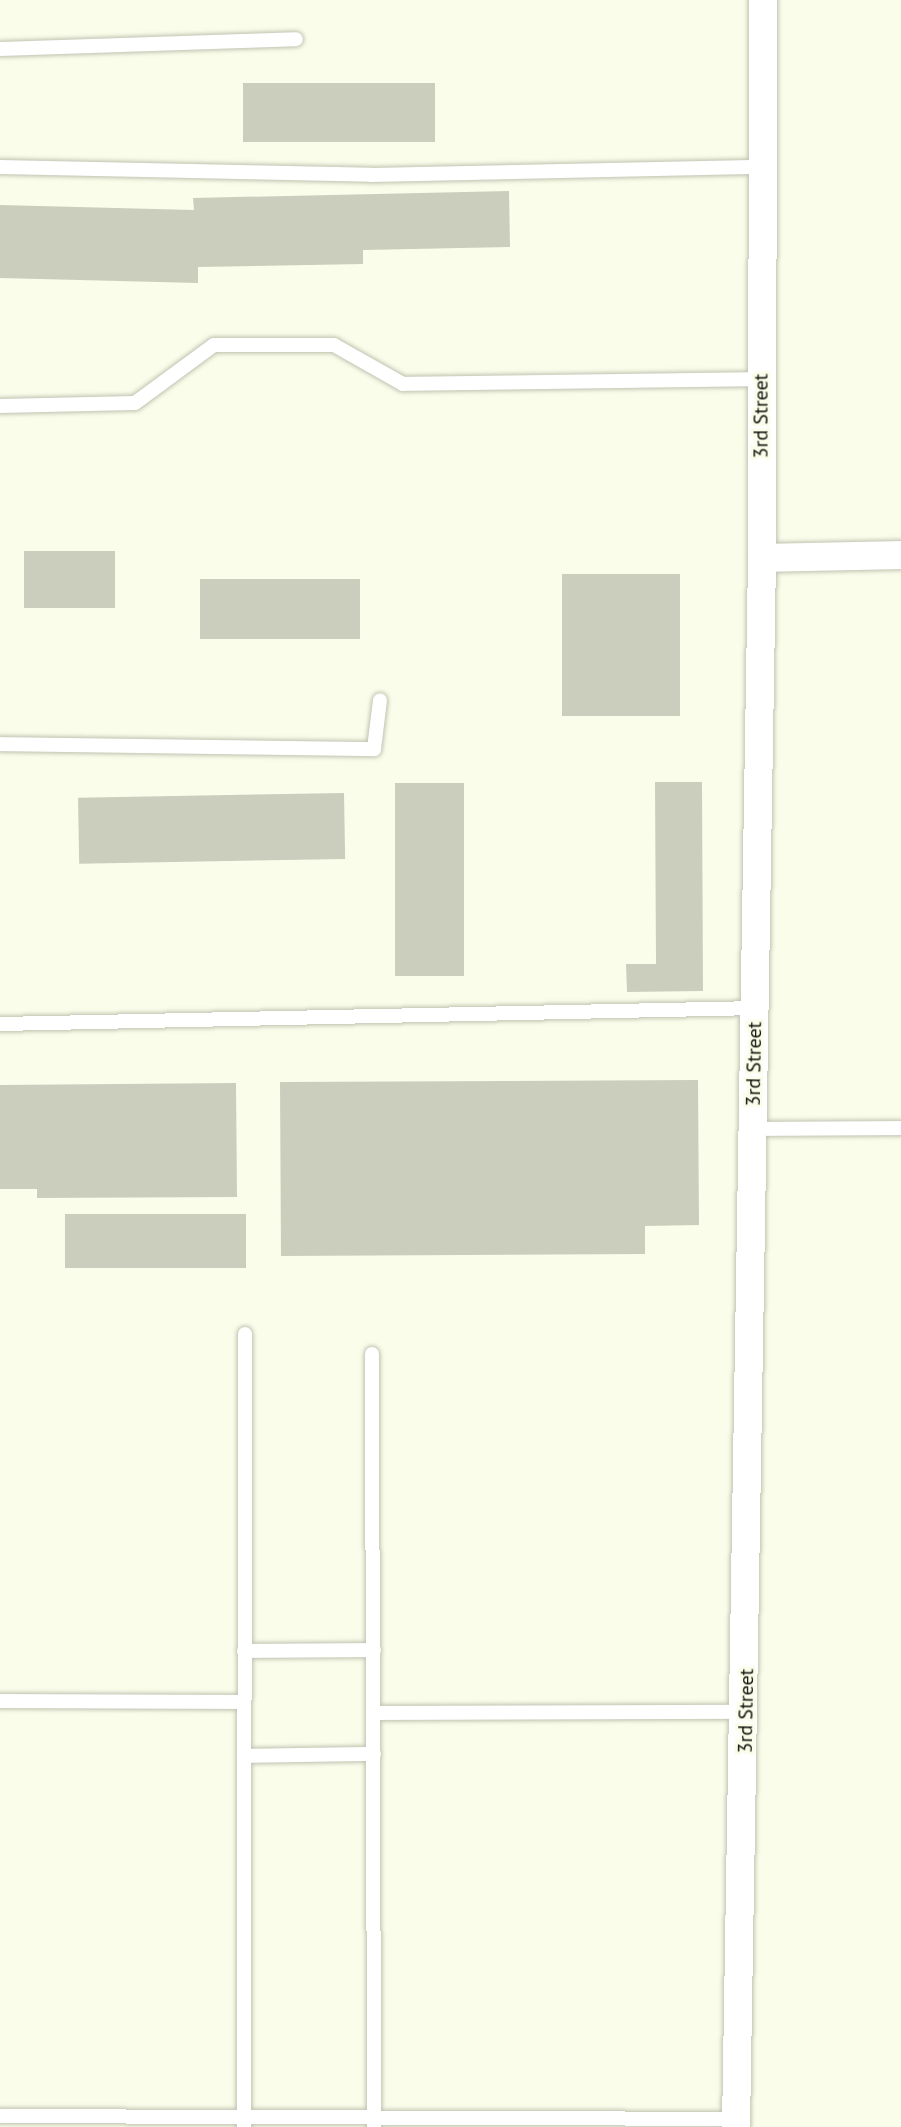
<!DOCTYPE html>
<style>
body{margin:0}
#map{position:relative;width:901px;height:2127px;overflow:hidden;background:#fafdea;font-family:"PT Sans",sans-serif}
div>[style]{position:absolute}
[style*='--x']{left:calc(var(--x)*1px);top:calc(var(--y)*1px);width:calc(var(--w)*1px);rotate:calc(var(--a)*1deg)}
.building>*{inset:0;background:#cbcebc;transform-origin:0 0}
.roads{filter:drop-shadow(0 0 2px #c0c3b1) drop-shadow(0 0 2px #c0c3b1)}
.service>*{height:14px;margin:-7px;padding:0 7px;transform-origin:7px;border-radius:7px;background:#fff}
.minor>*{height:28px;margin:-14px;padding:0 14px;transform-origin:14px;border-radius:14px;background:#fff}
span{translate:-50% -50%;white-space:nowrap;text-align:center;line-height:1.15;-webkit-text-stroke:6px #fafdea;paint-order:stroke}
.street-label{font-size:20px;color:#11110b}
</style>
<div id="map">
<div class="building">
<i style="left:435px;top:83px;width:59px;height:192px;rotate:90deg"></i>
<i style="clip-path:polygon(509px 191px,510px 247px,363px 250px,363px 264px,198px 267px,198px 283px,0 278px,0 205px,194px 210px,193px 198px)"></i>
<i style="left:24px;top:551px;width:91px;height:57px"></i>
<i style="left:680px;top:574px;width:142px;height:118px;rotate:90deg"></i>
<i style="left:200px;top:579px;width:160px;height:60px"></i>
<i style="clip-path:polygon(655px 782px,702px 782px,703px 991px,627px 992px,626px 964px,656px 964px)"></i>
<i style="left:395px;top:783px;width:69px;height:193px"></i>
<i style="left:344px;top:793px;width:66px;height:266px;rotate:89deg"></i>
<i style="clip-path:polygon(698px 1080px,699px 1225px,645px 1226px,645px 1254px,281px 1256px,280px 1082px)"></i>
<i style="clip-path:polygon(236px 1083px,237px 1197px,37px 1198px,37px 1189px,0 1189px,0 1085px)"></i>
<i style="left:246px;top:1214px;width:54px;height:181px;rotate:90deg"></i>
</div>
<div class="roads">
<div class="service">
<i style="--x:0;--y:49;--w:296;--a:-1.9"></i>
<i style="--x:0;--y:167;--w:371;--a:1.2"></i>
<i style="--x:371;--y:175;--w:392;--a:-1.2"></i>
<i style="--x:0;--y:406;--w:135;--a:-1.3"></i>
<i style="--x:135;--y:403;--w:98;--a:-36.3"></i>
<i style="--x:214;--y:345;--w:120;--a:0"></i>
<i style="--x:334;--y:345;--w:79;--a:29.5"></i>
<i style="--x:403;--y:384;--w:358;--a:-0.8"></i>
<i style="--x:0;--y:744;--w:374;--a:0.8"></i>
<i style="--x:374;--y:749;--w:49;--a:-83"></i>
<i style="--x:0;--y:1024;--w:755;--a:-1.21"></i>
<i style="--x:753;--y:1129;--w:148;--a:-0.4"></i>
<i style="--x:372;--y:1354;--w:773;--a:89.85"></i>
<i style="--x:244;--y:1651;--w:130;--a:-0.4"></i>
<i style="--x:0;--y:1701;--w:244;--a:0.2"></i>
<i style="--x:374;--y:1713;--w:372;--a:-0.2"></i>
<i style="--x:244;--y:1756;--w:130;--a:-0.9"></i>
<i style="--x:0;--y:2116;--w:736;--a:0.23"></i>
<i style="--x:244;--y:2127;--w:793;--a:-89.93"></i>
</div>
<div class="minor">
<i style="--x:762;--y:558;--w:139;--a:-1.2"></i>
<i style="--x:736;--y:2127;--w:1569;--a:-89.05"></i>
<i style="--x:762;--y:558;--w:558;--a:-89.9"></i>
</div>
</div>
<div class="street-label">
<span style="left:761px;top:416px;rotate:-90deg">3rd Street</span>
<span style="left:754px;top:1064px;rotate:-89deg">3rd Street</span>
<span style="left:746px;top:1711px;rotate:-89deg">3rd Street</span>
</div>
</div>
